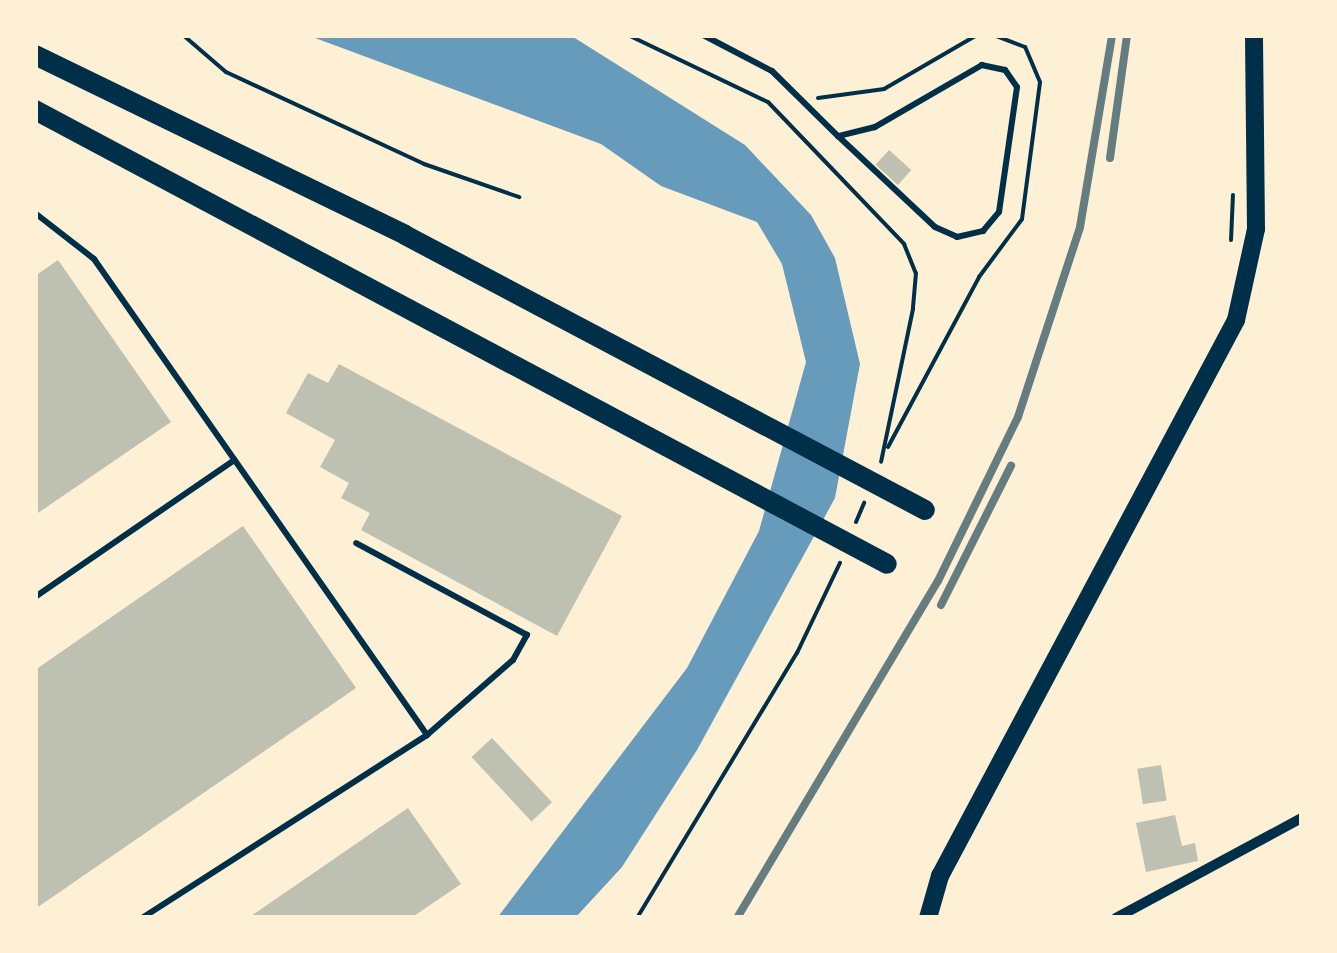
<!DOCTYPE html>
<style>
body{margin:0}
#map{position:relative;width:1337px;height:953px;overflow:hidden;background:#fdf0d5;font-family:"Source Sans 3",sans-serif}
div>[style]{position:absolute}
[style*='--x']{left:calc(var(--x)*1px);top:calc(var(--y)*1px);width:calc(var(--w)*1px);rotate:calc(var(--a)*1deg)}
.water>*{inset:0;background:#669bbc}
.building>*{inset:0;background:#bec0b2;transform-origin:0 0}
.path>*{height:4px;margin:-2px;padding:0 2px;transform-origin:2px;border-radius:2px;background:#003049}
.service>*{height:6px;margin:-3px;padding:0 3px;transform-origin:3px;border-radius:3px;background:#003049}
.minor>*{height:10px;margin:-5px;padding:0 5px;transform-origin:5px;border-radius:5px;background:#003049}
.primary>*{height:18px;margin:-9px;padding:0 9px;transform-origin:9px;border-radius:9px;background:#003049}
.motorway>*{height:20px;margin:-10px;padding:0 10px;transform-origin:10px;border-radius:10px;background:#003049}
.rail>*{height:8px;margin:-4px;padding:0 4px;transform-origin:4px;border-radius:4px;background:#657d81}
span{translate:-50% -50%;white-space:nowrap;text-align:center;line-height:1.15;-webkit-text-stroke:10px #fdf0d5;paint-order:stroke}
.frame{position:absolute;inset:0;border:38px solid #fdf0d5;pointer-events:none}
</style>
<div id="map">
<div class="water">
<i style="clip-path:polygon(307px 35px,570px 35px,745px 145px,811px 215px,835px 258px,860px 364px,835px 498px,697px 750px,622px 867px,575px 918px,497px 918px,687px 668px,759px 531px,806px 362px,782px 264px,757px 222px,661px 186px,601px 144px)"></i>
</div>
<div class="building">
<i style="left:889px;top:150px;width:30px;height:20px;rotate:42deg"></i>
<i style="clip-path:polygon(58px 260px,171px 422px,35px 515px,35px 276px)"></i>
<i style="clip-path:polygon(339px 364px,622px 516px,557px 636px,361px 530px,370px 513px,341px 498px,349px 483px,320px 467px,335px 440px,286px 413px,308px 373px,328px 383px)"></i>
<i style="clip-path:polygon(243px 526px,356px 688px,35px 909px,35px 670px)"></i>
<i style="left:492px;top:738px;width:88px;height:28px;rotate:47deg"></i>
<i style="left:1161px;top:765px;width:36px;height:24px;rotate:81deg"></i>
<i style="clip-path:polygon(408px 808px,461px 884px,411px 918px,248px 918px)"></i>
<i style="clip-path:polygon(1175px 815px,1182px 846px,1195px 843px,1198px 861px,1146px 872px,1136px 823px)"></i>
</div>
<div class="path">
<i style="--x:183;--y:35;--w:57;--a:40.7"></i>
<i style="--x:226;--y:72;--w:218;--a:24.9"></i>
<i style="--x:424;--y:164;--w:101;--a:19.2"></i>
<i style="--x:628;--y:35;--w:155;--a:25.6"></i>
<i style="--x:768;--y:102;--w:197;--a:46.2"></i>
<i style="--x:904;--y:244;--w:31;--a:68"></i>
<i style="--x:916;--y:273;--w:36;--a:95"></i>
<i style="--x:913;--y:309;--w:156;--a:101.8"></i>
<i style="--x:818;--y:98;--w:67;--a:-7.8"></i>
<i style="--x:884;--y:89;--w:108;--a:-30.1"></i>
<i style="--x:1231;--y:240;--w:45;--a:-87.5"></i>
<i style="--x:888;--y:447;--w:193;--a:-61.8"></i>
<i style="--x:979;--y:277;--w:72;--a:-53.4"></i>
<i style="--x:1022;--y:219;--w:138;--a:-82.5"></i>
<i style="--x:1040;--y:82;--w:38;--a:-113"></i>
<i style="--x:1025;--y:47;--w:34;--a:-159"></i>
<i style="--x:856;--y:522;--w:21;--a:-67"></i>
<i style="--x:637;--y:918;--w:310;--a:-58.9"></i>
<i style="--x:797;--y:653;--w:100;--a:-64.5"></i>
</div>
<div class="service">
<i style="--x:703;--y:35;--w:78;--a:27.6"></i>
<i style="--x:772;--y:71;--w:93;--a:44.6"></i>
<i style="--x:838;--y:136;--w:133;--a:43.2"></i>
<i style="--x:935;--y:227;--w:24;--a:24"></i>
<i style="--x:957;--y:237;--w:27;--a:-13"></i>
<i style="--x:983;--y:231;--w:25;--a:-50"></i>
<i style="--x:999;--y:212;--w:126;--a:-81.8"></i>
<i style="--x:1017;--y:87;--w:21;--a:-125"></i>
<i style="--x:1005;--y:70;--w:24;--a:-168"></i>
<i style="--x:982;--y:65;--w:124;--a:149.9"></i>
<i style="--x:875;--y:127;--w:38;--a:166"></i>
<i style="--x:35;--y:213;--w:75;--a:37.9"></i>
<i style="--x:94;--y:259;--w:581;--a:55.02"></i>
<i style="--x:35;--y:597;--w:242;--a:-34.5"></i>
<i style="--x:142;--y:918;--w:339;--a:-32.7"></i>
<i style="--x:427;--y:735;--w:114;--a:-41.1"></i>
<i style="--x:513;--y:660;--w:29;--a:-61"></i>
<i style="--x:527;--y:635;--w:194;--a:-151.7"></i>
</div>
<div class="minor">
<i style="--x:1116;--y:918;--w:211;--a:-28.3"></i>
</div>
<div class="primary">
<i style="--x:928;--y:918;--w:44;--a:-74.1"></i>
<i style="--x:940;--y:876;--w:630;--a:-61.97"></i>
<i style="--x:1236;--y:320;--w:93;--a:-77.6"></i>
<i style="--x:1256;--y:229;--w:194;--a:-90.6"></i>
</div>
<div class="motorway">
<i style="--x:35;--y:55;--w:411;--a:25.9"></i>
<i style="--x:405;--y:235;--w:588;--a:27.87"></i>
<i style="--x:35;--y:110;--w:965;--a:28.05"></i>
</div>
<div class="rail">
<i style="--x:1110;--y:158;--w:124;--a:-82.1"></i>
<i style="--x:941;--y:605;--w:156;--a:-63.3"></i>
<i style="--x:737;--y:918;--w:392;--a:-59.2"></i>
<i style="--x:938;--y:581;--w:182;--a:-64"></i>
<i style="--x:1018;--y:417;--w:200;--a:-71.9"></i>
<i style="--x:1080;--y:227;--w:195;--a:-80.5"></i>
</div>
<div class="frame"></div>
</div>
